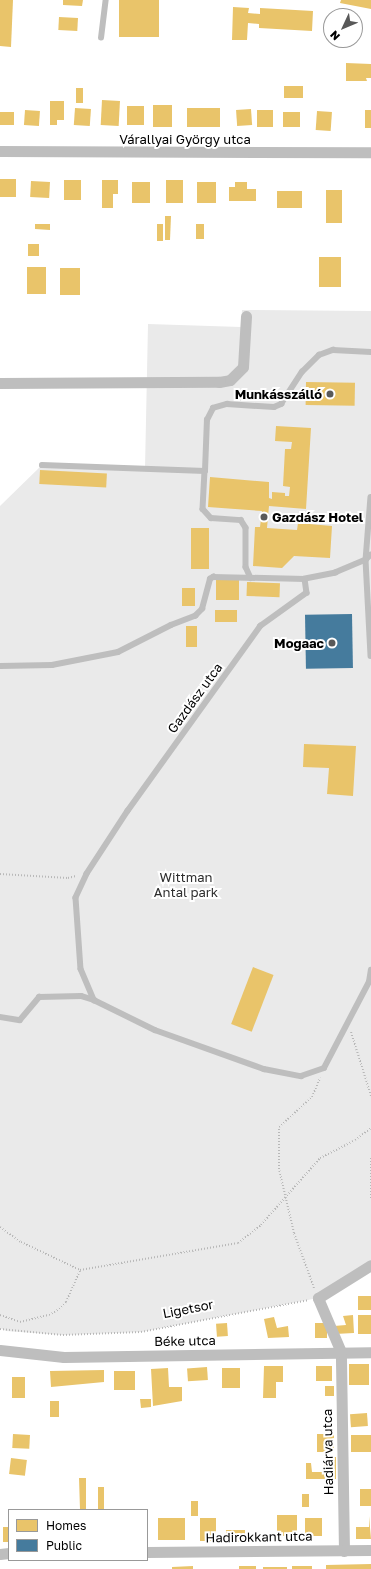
<!DOCTYPE html>
<meta charset="utf-8">
<style>
body{margin:0}
#map{position:relative;width:371px;height:1569px;overflow:hidden;background:#fff;font-family:"Golos Text",sans-serif}
div>[style]{position:absolute}
[style*='--x']{left:calc(var(--x)*1px);top:calc(var(--y)*1px);width:calc(var(--w)*1px);rotate:calc(var(--a)*1deg)}
.green>*{inset:0;background:#eaeaea}
.homes>*{inset:0;background:#e9c46a;transform-origin:0 0}
.public>*{inset:0;background:#457b9d;transform-origin:0 0}
.path>*{height:2px;margin-top:-1px;transform-origin:0;background:repeating-linear-gradient(90deg,#b8b8b8 0 1px,transparent 0 3px)}
.service>*{height:5.5px;margin:-2.75px;padding:0 2.75px;transform-origin:2.75px;border-radius:2.75px;background:#bebebe}
.minor>*{height:11px;margin:-5.5px;padding:0 5.5px;transform-origin:5.5px;border-radius:5.5px;background:#bebebe}
.dots>*{width:11px;height:11px;translate:-50% -50%;box-sizing:border-box;border:2px solid #fff;border-radius:50%}
span{translate:-50% -50%;white-space:nowrap;text-align:center;line-height:1.15;-webkit-text-stroke:4px #fff;paint-order:stroke}
.street-label{font-size:13px;color:#000}
.poi-label{font-size:13px;color:#000;font-weight:700}
.right{translate:-100% -50%;text-align:right}
.left{translate:0 -50%;text-align:left}
.park-label{font-size:13px;color:#2f2f2f}
.legend{position:absolute;left:8px;top:1509px;width:140px;height:52px;box-sizing:border-box;background:#fff;border:1px solid #999;margin:0;padding:5px 7px;list-style:none;font-size:12px;color:#000}
.legend li{display:flex;align-items:center;gap:8px;height:20px}
.legend b{width:20px;border:1px solid #999}
.north{position:absolute;left:323px;top:8px;width:40px;height:40px;box-sizing:border-box;background:#fff;border:1px solid #999;border-radius:50%;rotate:226deg;font-size:11px;font-weight:700;line-height:16px;text-align:center;color:#000}
.north::after{content:'';display:block;margin:auto;width:14px;height:18px;background:#595959;clip-path:polygon(50% 0,100% 100%,50% 72%,0 100%)}
</style>
<div id="map">
<div class="green">
<i style="clip-path:polygon(242px 310px,371px 311px,371px 1266px,318px 1298px,141px 1332px,63px 1335px,6px 1331px,0 1328px,0 506px,42px 465px,145px 468px,148px 324px,241px 327px)"></i>
</div>
<div class="homes">
<i style="clip-path:polygon(0 0,13px 0,11px 47px,0 46px)"></i>
<i style="clip-path:polygon(63px 0,83px 0,82px 6px,63px 5px)"></i>
<i style="left:119px;top:0;width:40px;height:37px"></i>
<i style="clip-path:polygon(341px 0,371px 0,371px 9px,340px 3px)"></i>
<i style="clip-path:polygon(233px 7px,249px 8px,248px 13px,260px 14px,260px 8px,313px 11px,312px 31px,259px 28px,259px 24px,248px 23px,247px 40px,232px 40px)"></i>
<i style="left:59px;top:17px;width:19px;height:13px;rotate:3deg"></i>
<i style="clip-path:polygon(346px 63px,371px 64px,371px 78px,366px 78px,367px 81px,346px 81px)"></i>
<i style="left:303px;top:86px;width:12px;height:19px;rotate:90deg"></i>
<i style="left:76px;top:88px;width:7px;height:15px"></i>
<i style="left:102px;top:100px;width:18px;height:25px;rotate:3deg"></i>
<i style="clip-path:polygon(50px 101px,64px 101px,64px 120px,57px 120px,57px 125px,50px 125px)"></i>
<i style="left:153px;top:105px;width:19px;height:22px"></i>
<i style="left:127px;top:106px;width:17px;height:19px"></i>
<i style="left:75px;top:108px;width:16px;height:17px;rotate:4deg"></i>
<i style="left:220px;top:108px;width:19px;height:33px;rotate:90deg"></i>
<i style="left:251px;top:109px;width:16px;height:15px;rotate:86deg"></i>
<i style="left:25px;top:110px;width:15px;height:15px;rotate:4deg"></i>
<i style="left:257px;top:110px;width:16px;height:17px"></i>
<i style="left:365px;top:110px;width:6px;height:18px"></i>
<i style="left:317px;top:111px;width:15px;height:19px;rotate:4deg"></i>
<i style="left:0;top:112px;width:14px;height:13px"></i>
<i style="left:283px;top:112px;width:17px;height:15px"></i>
<i style="left:0;top:179px;width:16px;height:18px"></i>
<i style="left:64px;top:180px;width:17px;height:20px"></i>
<i style="clip-path:polygon(102px 180px,118px 180px,118px 194px,113px 194px,113px 208px,102px 208px)"></i>
<i style="left:166px;top:180px;width:17px;height:23px"></i>
<i style="left:31px;top:181px;width:19px;height:16px;rotate:3deg"></i>
<i style="left:132px;top:182px;width:18px;height:21px"></i>
<i style="left:197px;top:182px;width:19px;height:21px"></i>
<i style="clip-path:polygon(235px 182px,247px 182px,247px 189px,256px 189px,256px 201px,229px 201px,229px 187px,235px 187px)"></i>
<i style="left:326px;top:190px;width:16px;height:33px"></i>
<i style="left:277px;top:191px;width:25px;height:17px"></i>
<i style="clip-path:polygon(165px 216px,171px 216px,170px 240px,165px 240px)"></i>
<i style="clip-path:polygon(35px 224px,50px 224px,50px 230px,35px 229px)"></i>
<i style="left:157px;top:224px;width:6px;height:17px"></i>
<i style="left:196px;top:224px;width:8px;height:15px"></i>
<i style="left:28px;top:244px;width:11px;height:12px"></i>
<i style="left:341px;top:257px;width:30px;height:22px;rotate:90deg"></i>
<i style="left:27px;top:267px;width:19px;height:27px"></i>
<i style="left:60px;top:268px;width:20px;height:27px"></i>
<i style="left:306px;top:382px;width:49px;height:23px;rotate:1deg"></i>
<i style="clip-path:polygon(276px 426px,311px 428px,306px 509px,269px 506px,267px 528px,297px 530px,298px 523px,332px 526px,330px 558px,294px 556px,282px 568px,253px 566px,255px 527px,260px 527px,262px 511px,208px 507px,210px 477px,269px 482px,269px 498px,272px 499px,272px 492px,285px 493px,285px 496px,289px 496px,290px 487px,283px 486px,285px 449px,291px 449px,292px 442px,275px 441px)"></i>
<i style="left:40px;top:470px;width:67px;height:14px;rotate:3deg"></i>
<i style="left:191px;top:528px;width:18px;height:41px"></i>
<i style="left:216px;top:580px;width:23px;height:20px"></i>
<i style="left:247px;top:582px;width:33px;height:14px;rotate:2deg"></i>
<i style="left:182px;top:588px;width:13px;height:18px"></i>
<i style="left:215px;top:610px;width:22px;height:12px"></i>
<i style="left:186px;top:626px;width:11px;height:21px"></i>
<i style="clip-path:polygon(304px 744px,356px 746px,353px 796px,327px 794px,329px 768px,303px 767px)"></i>
<i style="left:253px;top:967px;width:22px;height:61px;rotate:21deg"></i>
<i style="left:371px;top:1296px;width:14px;height:13px;rotate:90deg"></i>
<i style="clip-path:polygon(353px 1315px,354px 1333px,335px 1334px,334px 1326px,346px 1325px,343px 1316px)"></i>
<i style="left:358px;top:1315px;width:13px;height:19px"></i>
<i style="clip-path:polygon(274px 1317px,277px 1328px,288px 1326px,289px 1337px,268px 1338px,264px 1319px)"></i>
<i style="left:227px;top:1323px;width:13px;height:11px;rotate:86deg"></i>
<i style="left:315px;top:1323px;width:12px;height:15px"></i>
<i style="left:349px;top:1364px;width:20px;height:21px"></i>
<i style="clip-path:polygon(264px 1366px,283px 1366px,283px 1382px,276px 1382px,276px 1398px,263px 1398px)"></i>
<i style="left:316px;top:1366px;width:16px;height:15px"></i>
<i style="left:207px;top:1367px;width:13px;height:20px;rotate:86deg"></i>
<i style="clip-path:polygon(168px 1368px,169px 1387px,182px 1387px,182px 1401px,153px 1406px,151px 1369px)"></i>
<i style="left:222px;top:1368px;width:18px;height:20px"></i>
<i style="clip-path:polygon(104px 1370px,104px 1382px,51px 1387px,50px 1371px)"></i>
<i style="left:114px;top:1371px;width:21px;height:19px"></i>
<i style="left:12px;top:1377px;width:13px;height:21px"></i>
<i style="left:325px;top:1386px;width:9px;height:10px"></i>
<i style="clip-path:polygon(140px 1399px,151px 1399px,151px 1407px,141px 1408px)"></i>
<i style="left:50px;top:1401px;width:9px;height:16px"></i>
<i style="left:367px;top:1413px;width:13px;height:17px;rotate:86deg"></i>
<i style="left:13px;top:1434px;width:17px;height:14px;rotate:3deg"></i>
<i style="left:317px;top:1434px;width:17px;height:18px"></i>
<i style="left:351px;top:1435px;width:20px;height:17px"></i>
<i style="clip-path:polygon(324px 1457px,336px 1457px,336px 1479px,306px 1479px,306px 1463px,311px 1463px,312px 1472px,324px 1472px)"></i>
<i style="left:11px;top:1458px;width:16px;height:16px;rotate:7deg"></i>
<i style="clip-path:polygon(79px 1478px,86px 1478px,86px 1509px,80px 1509px)"></i>
<i style="left:98px;top:1487px;width:6px;height:23px"></i>
<i style="left:360px;top:1489px;width:11px;height:17px"></i>
<i style="left:302px;top:1494px;width:7px;height:13px"></i>
<i style="left:191px;top:1501px;width:7px;height:15px"></i>
<i style="left:277px;top:1515px;width:20px;height:21px"></i>
<i style="clip-path:polygon(369px 1516px,371px 1539px,356px 1539px,356px 1527px,369px 1527px)"></i>
<i style="left:185px;top:1518px;width:22px;height:27px;rotate:90deg"></i>
<i style="left:200px;top:1518px;width:16px;height:23px"></i>
<i style="left:322px;top:1518px;width:18px;height:17px;rotate:90deg"></i>
<i style="left:3px;top:1527px;width:6px;height:15px"></i>
<i style="left:226px;top:1530px;width:19px;height:12px"></i>
<i style="clip-path:polygon(371px 1564px,371px 1569px,326px 1569px,326px 1565px)"></i>
<i style="clip-path:polygon(193px 1566px,193px 1569px,172px 1569px,172px 1567px)"></i>
<i style="left:239px;top:1566px;width:17px;height:3px"></i>
<i style="left:292px;top:1566px;width:20px;height:3px"></i>
<i style="left:263px;top:1567px;width:24px;height:2px"></i>
</div>
<div class="public">
<i style="left:352px;top:614px;width:54px;height:47px;rotate:89deg"></i>
</div>
<div class="path">
<i style="--x:0;--y:874;--w:68;--a:3.4"></i>
<i style="--x:68;--y:878;--w:8;--a:-14"></i>
<i style="--x:351;--y:1032;--w:67;--a:72.6"></i>
<i style="--x:371;--y:1158;--w:40;--a:90"></i>
<i style="--x:0;--y:1227;--w:26;--a:36"></i>
<i style="--x:21;--y:1242;--w:65;--a:25.4"></i>
<i style="--x:80;--y:1270;--w:160;--a:-9.7"></i>
<i style="--x:238;--y:1243;--w:29;--a:-38"></i>
<i style="--x:261;--y:1225;--w:89;--a:-48.6"></i>
<i style="--x:320;--y:1158;--w:39;--a:-27"></i>
<i style="--x:355;--y:1140;--w:20;--a:-37"></i>
<i style="--x:314;--y:1288;--w:59;--a:-110"></i>
<i style="--x:294;--y:1233;--w:66;--a:-103.2"></i>
<i style="--x:279;--y:1169;--w:42;--a:-90"></i>
<i style="--x:279;--y:1127;--w:45;--a:-42.3"></i>
<i style="--x:312;--y:1097;--w:21;--a:-67"></i>
<i style="--x:0;--y:1315;--w:21;--a:19"></i>
<i style="--x:20;--y:1322;--w:30;--a:-14"></i>
<i style="--x:49;--y:1315;--w:12;--a:-31"></i>
<i style="--x:59;--y:1309;--w:10;--a:-45"></i>
<i style="--x:66;--y:1302;--w:35;--a:-66"></i>
<i style="--x:0;--y:1329;--w:63;--a:5.4"></i>
<i style="--x:63;--y:1335;--w:78;--a:-2.2"></i>
<i style="--x:141;--y:1332;--w:170;--a:-10.8"></i>
</div>
<div class="service">
<i style="--x:101;--y:38;--w:38;--a:-83"></i>
<i style="--x:42;--y:465;--w:163;--a:2.1"></i>
<i style="--x:205;--y:471;--w:51;--a:-87.8"></i>
<i style="--x:207;--y:420;--w:13;--a:-63"></i>
<i style="--x:213;--y:408;--w:15;--a:-16"></i>
<i style="--x:227;--y:404;--w:47;--a:3.7"></i>
<i style="--x:274;--y:407;--w:8;--a:-23"></i>
<i style="--x:281;--y:404;--w:38;--a:-57"></i>
<i style="--x:302;--y:372;--w:24;--a:-45"></i>
<i style="--x:319;--y:355;--w:15;--a:-20"></i>
<i style="--x:333;--y:350;--w:38;--a:3"></i>
<i style="--x:205;--y:471;--w:38;--a:93"></i>
<i style="--x:203;--y:509;--w:12;--a:48"></i>
<i style="--x:211;--y:518;--w:30;--a:4"></i>
<i style="--x:241;--y:520;--w:9;--a:58"></i>
<i style="--x:246;--y:528;--w:39;--a:90"></i>
<i style="--x:246;--y:567;--w:12;--a:66"></i>
<i style="--x:371;--y:497;--w:63;--a:94.5"></i>
<i style="--x:366;--y:560;--w:96;--a:87"></i>
<i style="--x:371;--y:555;--w:7;--a:135"></i>
<i style="--x:366;--y:560;--w:33;--a:157"></i>
<i style="--x:336;--y:573;--w:32;--a:169"></i>
<i style="--x:305;--y:579;--w:14;--a:82"></i>
<i style="--x:307;--y:593;--w:57;--a:144.3"></i>
<i style="--x:261;--y:626;--w:228;--a:125.7"></i>
<i style="--x:128;--y:811;--w:75;--a:123.1"></i>
<i style="--x:87;--y:874;--w:26;--a:115"></i>
<i style="--x:76;--y:898;--w:71;--a:86"></i>
<i style="--x:81;--y:969;--w:34;--a:67"></i>
<i style="--x:94;--y:1000;--w:68;--a:26.2"></i>
<i style="--x:155;--y:1030;--w:116;--a:19.7"></i>
<i style="--x:264;--y:1069;--w:38;--a:11"></i>
<i style="--x:301;--y:1076;--w:24;--a:-19"></i>
<i style="--x:324;--y:1068;--w:97;--a:-62.4"></i>
<i style="--x:369;--y:982;--w:12;--a:-81"></i>
<i style="--x:0;--y:666;--w:52;--a:-1.1"></i>
<i style="--x:52;--y:665;--w:67;--a:-11.1"></i>
<i style="--x:118;--y:652;--w:59;--a:-27"></i>
<i style="--x:171;--y:625;--w:26;--a:-21"></i>
<i style="--x:195;--y:616;--w:10;--a:-45"></i>
<i style="--x:202;--y:609;--w:31;--a:-75"></i>
<i style="--x:210;--y:579;--w:4;--a:-34"></i>
<i style="--x:213;--y:577;--w:92;--a:1.2"></i>
<i style="--x:0;--y:1017;--w:20;--a:9"></i>
<i style="--x:20;--y:1020;--w:30;--a:-50"></i>
<i style="--x:39;--y:997;--w:42;--a:-1.4"></i>
<i style="--x:81;--y:996;--w:14;--a:17"></i>
</div>
<div class="minor">
<i style="--x:0;--y:151;--w:371;--a:0.2"></i>
<i style="--x:0;--y:383;--w:219;--a:-0.3"></i>
<i style="--x:219;--y:382;--w:11;--a:-10"></i>
<i style="--x:230;--y:380;--w:18;--a:-45"></i>
<i style="--x:243;--y:367;--w:51;--a:-86.6"></i>
<i style="--x:0;--y:1350;--w:64;--a:6.2"></i>
<i style="--x:64;--y:1357;--w:307;--a:-0.9"></i>
<i style="--x:344;--y:1551;--w:199;--a:-90.9"></i>
<i style="--x:341;--y:1352;--w:59;--a:-113.1"></i>
<i style="--x:318;--y:1298;--w:62;--a:-31.9"></i>
<i style="--x:147;--y:1552;--w:224;--a:-0.5"></i>
<i style="--x:0;--y:1554;--w:9;--a:-6"></i>
</div>
<div class="dots">
<i style="left:330px;top:394px;background:#595959"></i>
<i style="left:264px;top:517px;background:#595959"></i>
<i style="left:332px;top:643px;background:#595959"></i>
</div>
<div class="street-label">
<span style="left:185px;top:139px">Várallyai György utca</span>
<span style="left:195px;top:698px;rotate:-54deg">Gazdász utca</span>
<span style="left:188px;top:1309px;rotate:-11deg">Ligetsor</span>
<span style="left:185px;top:1341px;rotate:-1deg">Béke utca</span>
<span style="left:328px;top:1452px;rotate:-91deg">Hadiárva utca</span>
<span style="left:259px;top:1537px;rotate:-1deg">Hadirokkant utca</span>
</div>
<div class="poi-label">
<span class="right" style="left:322px;top:394px">Munkásszálló</span>
<span class="left" style="left:272px;top:517px">Gazdász Hotel</span>
<span class="right" style="left:324px;top:643px">Mogaac</span>
</div>
<div class="park-label">
<span style="left:186px;top:885px">Wittman<br>Antal park</span>
</div>
<ul class="legend">
<li><b style="height:11px;background:#e9c46a"></b>Homes</li>
<li><b style="height:11px;background:#457b9d"></b>Public</li>
</ul>
<div class="north">N</div>
</div>
